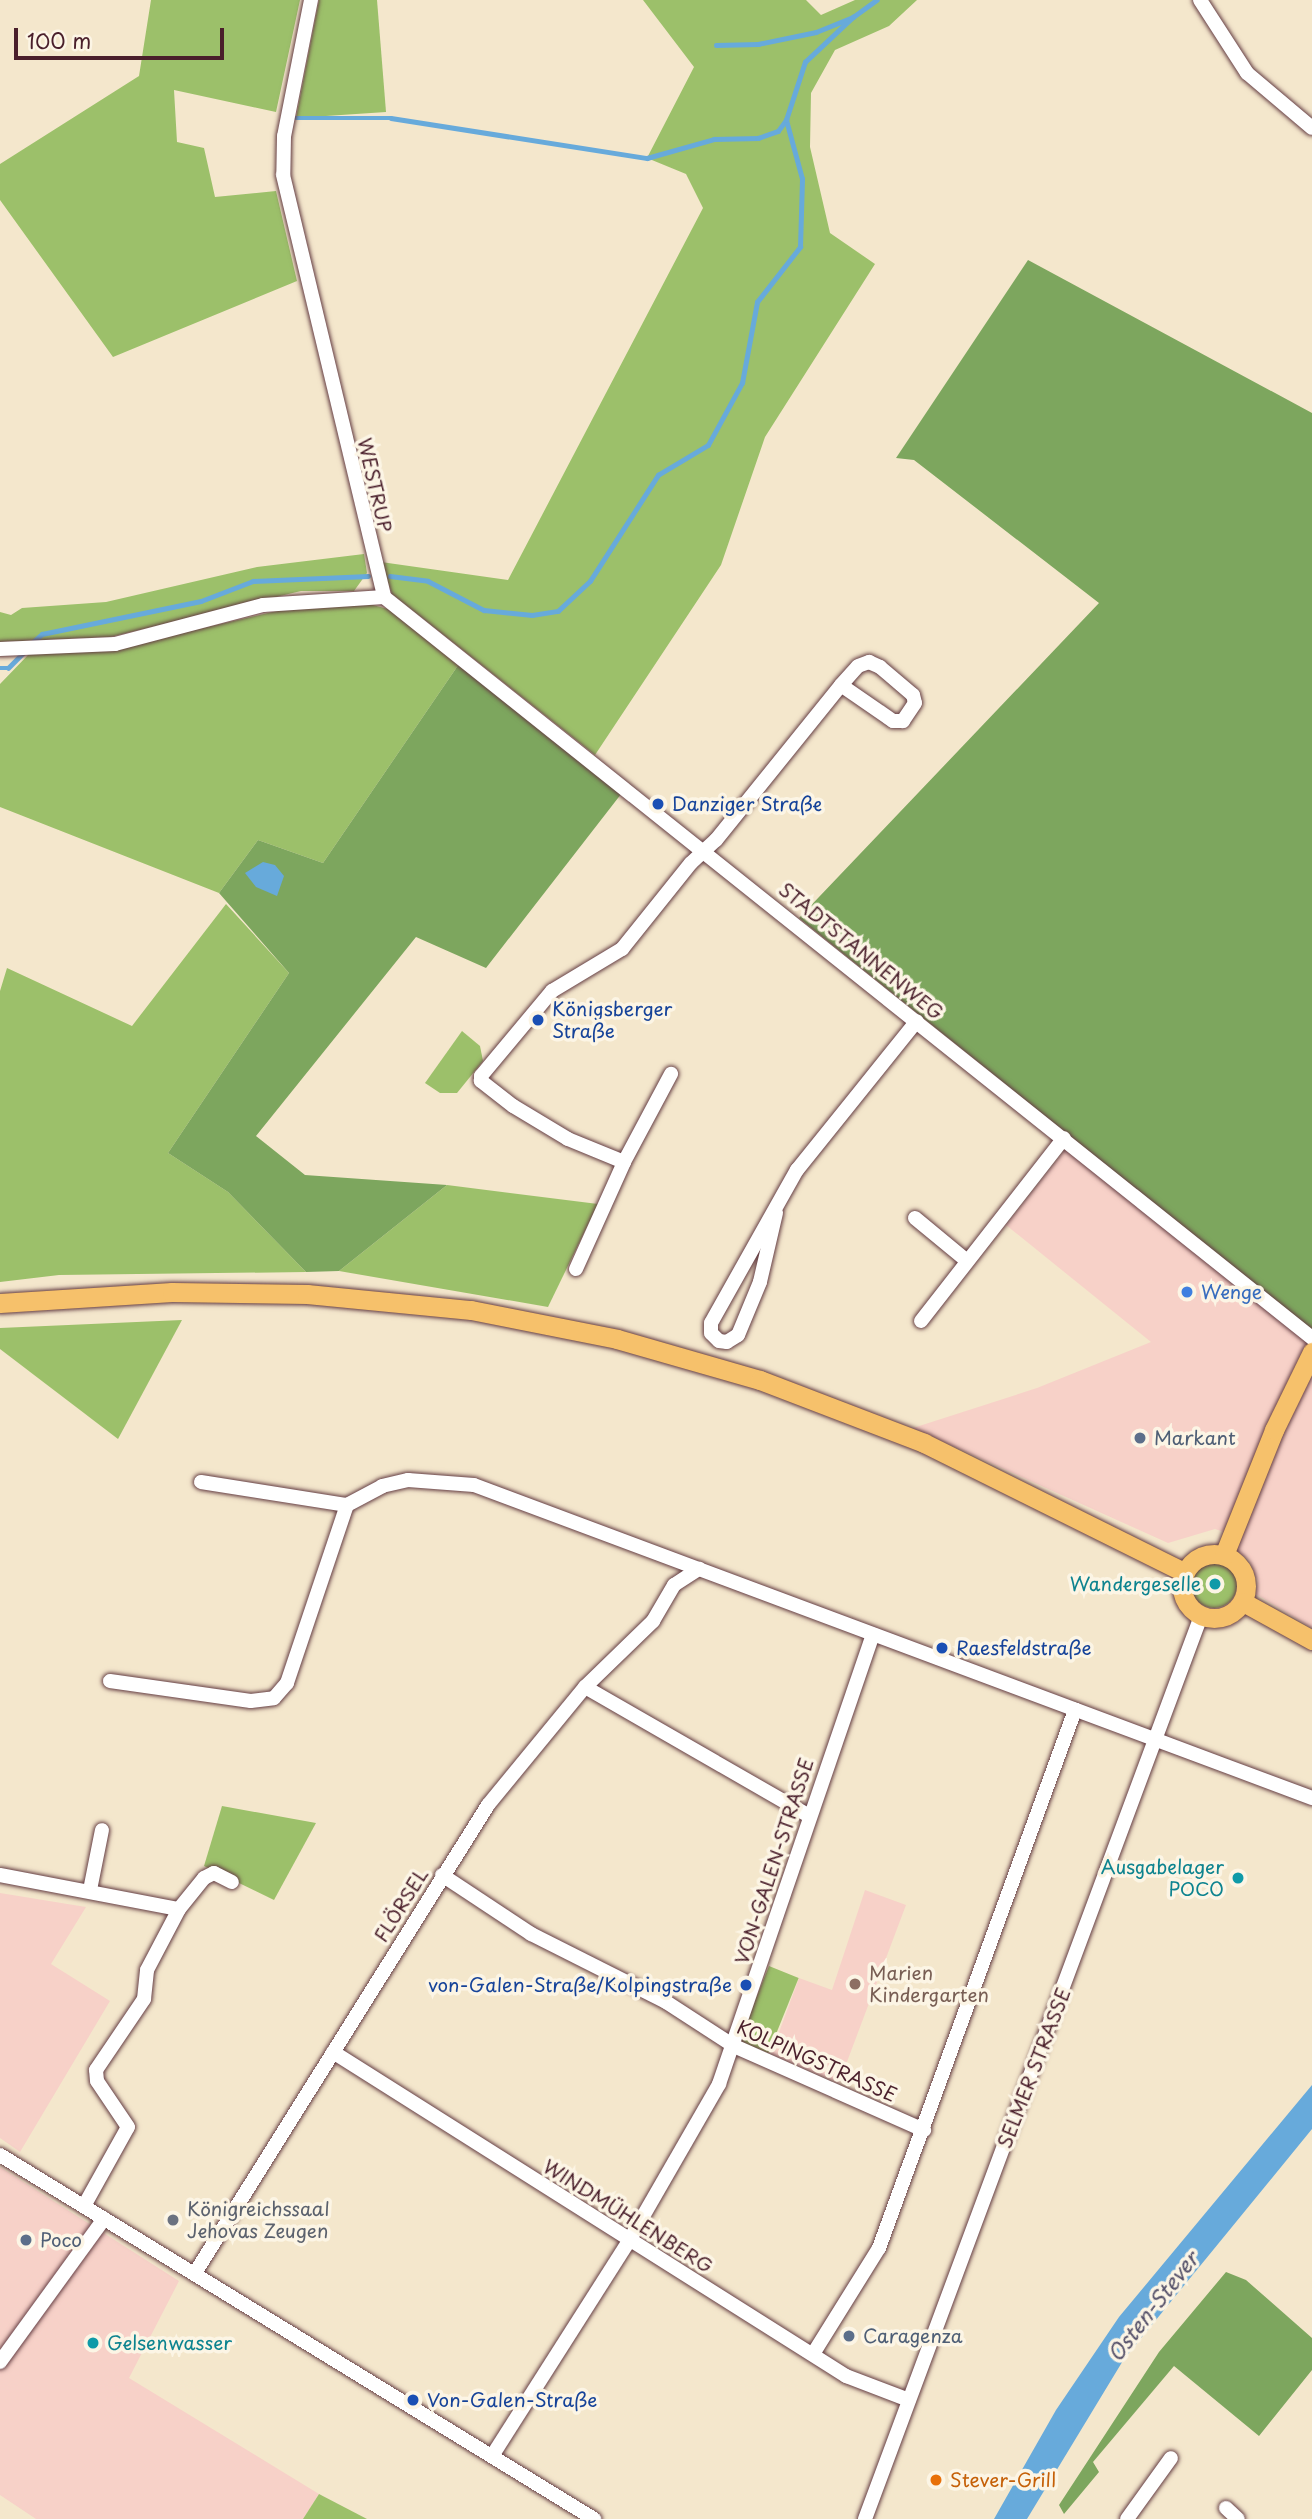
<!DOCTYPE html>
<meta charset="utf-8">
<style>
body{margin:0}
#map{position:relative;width:1312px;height:2519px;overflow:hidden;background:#f4e7cc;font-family:"Playpen Sans",sans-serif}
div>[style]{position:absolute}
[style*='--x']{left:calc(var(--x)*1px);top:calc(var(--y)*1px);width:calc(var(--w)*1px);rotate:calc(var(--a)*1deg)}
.built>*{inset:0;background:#f7d1c8}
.green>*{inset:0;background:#9cc06a;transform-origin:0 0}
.round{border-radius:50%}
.forest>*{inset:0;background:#7da65e}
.water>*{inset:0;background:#67aadb}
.stream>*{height:4.5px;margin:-2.25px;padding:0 2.25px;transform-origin:2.25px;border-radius:2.25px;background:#67aadb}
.roads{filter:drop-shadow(0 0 2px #643d43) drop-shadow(0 0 2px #643d43)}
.minor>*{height:14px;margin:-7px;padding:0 7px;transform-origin:7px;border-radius:7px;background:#fff}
.major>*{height:19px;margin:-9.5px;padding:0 9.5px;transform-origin:9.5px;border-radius:9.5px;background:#f6c16b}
.major>.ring{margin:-9.5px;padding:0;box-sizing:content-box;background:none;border:19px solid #f6c16b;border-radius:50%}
.dots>*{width:19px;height:19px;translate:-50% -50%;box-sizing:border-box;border:4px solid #fcf5e5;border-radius:50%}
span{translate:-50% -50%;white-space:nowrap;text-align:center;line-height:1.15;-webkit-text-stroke:7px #fcf5e5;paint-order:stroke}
.street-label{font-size:19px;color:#4a1f2b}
.transit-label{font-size:19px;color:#164399}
.left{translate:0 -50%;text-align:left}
.right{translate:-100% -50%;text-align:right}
.shop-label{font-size:19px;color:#366cbe}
.service-label{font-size:19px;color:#4e5e75}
.culture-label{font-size:19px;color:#0d838f}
.education-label{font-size:19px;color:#785e54}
.worship-label{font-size:19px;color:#5b616d}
.food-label{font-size:19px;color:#c56008}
.water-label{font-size:21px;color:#545069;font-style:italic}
.scale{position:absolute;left:14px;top:28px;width:210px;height:32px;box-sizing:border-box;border:4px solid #4a1f2b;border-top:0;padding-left:9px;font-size:21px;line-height:24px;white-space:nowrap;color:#4a1f2b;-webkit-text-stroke:5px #fcf5e5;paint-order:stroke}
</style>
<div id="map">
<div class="built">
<i style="clip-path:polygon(1069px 1145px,1312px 1341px,1312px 1628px,1256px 1594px,1258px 1581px,1249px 1560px,1232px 1547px,1236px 1536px,1215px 1529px,1168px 1543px,913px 1428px,1037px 1388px,1151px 1342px,1006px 1225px)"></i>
<i style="clip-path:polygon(865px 1890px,906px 1905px,839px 2083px,771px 2054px,799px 1978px,832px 1990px)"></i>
<i style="clip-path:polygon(0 1893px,86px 1907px,51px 1964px,110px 2001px,20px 2152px,0 2138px)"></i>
<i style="clip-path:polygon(0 2167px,179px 2281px,129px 2378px,319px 2494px,303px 2519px,36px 2519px,0 2495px)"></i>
</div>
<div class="green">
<i style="clip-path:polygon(151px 0,300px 0,276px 112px,174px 90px,177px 142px,204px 148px,215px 197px,276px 191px,297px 281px,113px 357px,0 200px,0 164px,139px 76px)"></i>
<i style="clip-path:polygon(319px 0,377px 0,386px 112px,296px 118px)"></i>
<i style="clip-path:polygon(643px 0,806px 0,821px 15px,855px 0,917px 0,889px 26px,835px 50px,811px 93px,810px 147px,830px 233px,875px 264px,765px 437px,721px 565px,595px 755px,392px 594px,381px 562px,508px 580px,703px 208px,686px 174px,647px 158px,694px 67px)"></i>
<i style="clip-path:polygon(364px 554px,367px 573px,354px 591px,301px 591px,110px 637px,0 642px,0 612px,11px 615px,22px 608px,106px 602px,257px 567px)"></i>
<i style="clip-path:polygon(369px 604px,388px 609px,461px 661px,323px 863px,258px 840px,219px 893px,0 807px,0 684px,29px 654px,113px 649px,298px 606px)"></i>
<i style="clip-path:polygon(226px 904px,289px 973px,168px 1153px,228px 1192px,306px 1272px,59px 1275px,0 1282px,0 991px,7px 968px,132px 1026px)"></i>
<i style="clip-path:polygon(462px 1031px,480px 1046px,483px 1061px,457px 1093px,440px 1093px,425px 1083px)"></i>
<i style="clip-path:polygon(447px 1185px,598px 1204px,548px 1307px,339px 1271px)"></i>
<i style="clip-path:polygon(182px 1320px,118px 1439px,0 1349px,0 1328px)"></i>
<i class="round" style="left:1191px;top:1562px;width:46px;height:46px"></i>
<i style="clip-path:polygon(222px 1806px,316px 1823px,274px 1900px,204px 1866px)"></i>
<i style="left:769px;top:1966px;width:32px;height:81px;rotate:22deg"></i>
<i style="clip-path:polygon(319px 2494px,367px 2519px,303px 2519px)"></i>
</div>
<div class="forest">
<i style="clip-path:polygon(1028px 260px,1312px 413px,1312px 1331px,799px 918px,1099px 603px,914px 460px,896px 458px)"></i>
<i style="clip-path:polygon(461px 661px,625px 789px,486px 968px,416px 937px,256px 1136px,305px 1175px,447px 1185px,339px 1271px,306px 1272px,228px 1192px,168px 1153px,289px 973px,219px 893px,258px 840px,323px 863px)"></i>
<i style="clip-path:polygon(1226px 2272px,1246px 2280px,1312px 2338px,1312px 2370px,1259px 2436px,1174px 2366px,1093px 2462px,1099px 2472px,1064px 2514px,1059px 2505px,1159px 2352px)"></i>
</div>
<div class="water">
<i style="clip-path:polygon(263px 862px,275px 865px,284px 876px,277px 896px,256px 887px,245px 873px)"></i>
<i style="clip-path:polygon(1312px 2085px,1312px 2129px,1124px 2359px,1027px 2519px,994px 2519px,1056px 2410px,1119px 2317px)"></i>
</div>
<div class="stream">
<i style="--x:716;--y:45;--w:42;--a:-1.4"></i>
<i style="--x:758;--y:44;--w:59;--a:-11.7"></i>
<i style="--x:816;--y:32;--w:40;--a:-22"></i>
<i style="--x:853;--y:17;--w:29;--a:-36"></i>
<i style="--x:296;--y:118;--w:95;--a:0"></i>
<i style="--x:391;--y:118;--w:259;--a:8.9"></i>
<i style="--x:647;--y:158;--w:70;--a:-15.8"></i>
<i style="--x:714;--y:139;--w:44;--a:-1.3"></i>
<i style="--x:758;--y:138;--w:21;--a:-19"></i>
<i style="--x:778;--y:131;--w:14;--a:-54"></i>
<i style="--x:390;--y:576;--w:38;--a:7"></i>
<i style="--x:428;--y:581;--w:63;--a:27.4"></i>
<i style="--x:484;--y:610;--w:48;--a:5.9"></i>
<i style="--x:532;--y:615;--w:26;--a:-9"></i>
<i style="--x:558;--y:611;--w:44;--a:-43.2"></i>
<i style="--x:590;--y:581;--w:126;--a:-57.3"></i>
<i style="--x:658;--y:475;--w:58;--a:-31"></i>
<i style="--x:708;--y:445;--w:71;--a:-61.3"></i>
<i style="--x:742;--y:383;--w:82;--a:-79.5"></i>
<i style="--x:757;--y:302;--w:70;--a:-52"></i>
<i style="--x:800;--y:247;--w:68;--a:-88.3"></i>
<i style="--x:802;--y:179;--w:61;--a:-105.2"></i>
<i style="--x:786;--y:120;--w:61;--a:-71.9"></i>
<i style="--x:805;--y:62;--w:66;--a:-43.2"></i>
<i style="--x:32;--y:643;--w:13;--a:-42"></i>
<i style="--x:42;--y:634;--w:162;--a:-11.7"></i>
<i style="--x:201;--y:601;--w:56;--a:-21"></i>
<i style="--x:253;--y:581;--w:115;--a:-2.5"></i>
<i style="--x:0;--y:668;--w:8;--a:0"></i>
<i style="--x:8;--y:668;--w:23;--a:-45"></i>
</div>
<div class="roads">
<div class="minor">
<i style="--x:311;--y:0;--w:139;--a:101.2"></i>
<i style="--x:284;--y:136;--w:39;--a:91"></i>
<i style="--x:283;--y:175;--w:434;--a:76.5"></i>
<i style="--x:1200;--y:0;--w:87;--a:57.2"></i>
<i style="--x:1247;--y:73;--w:85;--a:40.2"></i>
<i style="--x:384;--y:597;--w:1188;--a:38.61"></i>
<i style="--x:0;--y:649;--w:115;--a:-2.5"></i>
<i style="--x:115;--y:644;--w:153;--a:-14.8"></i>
<i style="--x:263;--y:605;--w:121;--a:-3.8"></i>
<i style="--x:624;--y:1162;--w:100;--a:-61.9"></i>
<i style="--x:776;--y:1213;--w:71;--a:103.1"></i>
<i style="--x:760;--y:1282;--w:57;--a:112.5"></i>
<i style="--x:738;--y:1335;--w:13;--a:148"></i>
<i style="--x:727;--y:1342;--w:8;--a:-173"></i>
<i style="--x:719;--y:1341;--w:11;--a:-135"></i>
<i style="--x:711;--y:1333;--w:10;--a:-90"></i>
<i style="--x:711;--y:1323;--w:176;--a:-60.7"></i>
<i style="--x:797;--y:1170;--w:191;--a:-51.2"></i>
<i style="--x:915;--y:1218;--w:67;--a:39.6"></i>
<i style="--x:576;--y:1269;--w:117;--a:-65.8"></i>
<i style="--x:624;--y:1162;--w:61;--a:-157.7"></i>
<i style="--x:568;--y:1139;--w:64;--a:-149"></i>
<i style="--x:513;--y:1106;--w:41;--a:-142"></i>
<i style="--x:481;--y:1081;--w:5;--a:-90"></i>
<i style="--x:481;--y:1076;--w:111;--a:-50.1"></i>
<i style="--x:552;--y:991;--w:82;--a:-31"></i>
<i style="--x:622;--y:949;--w:110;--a:-51.3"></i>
<i style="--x:691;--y:863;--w:34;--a:-43"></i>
<i style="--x:716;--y:840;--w:199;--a:-51.1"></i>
<i style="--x:841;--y:685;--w:25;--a:-48"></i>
<i style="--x:858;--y:666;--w:12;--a:-20"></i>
<i style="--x:869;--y:662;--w:12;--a:24"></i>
<i style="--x:880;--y:667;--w:43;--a:40.3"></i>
<i style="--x:913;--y:695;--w:8;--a:76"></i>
<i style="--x:915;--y:703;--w:22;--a:124"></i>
<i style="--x:903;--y:721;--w:10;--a:180"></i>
<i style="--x:893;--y:721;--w:63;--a:-145.3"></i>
<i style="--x:921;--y:1321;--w:232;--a:-52"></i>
<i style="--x:201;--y:1482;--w:148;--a:9"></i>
<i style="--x:347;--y:1505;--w:40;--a:-28"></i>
<i style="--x:382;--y:1486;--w:27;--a:-13"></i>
<i style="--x:408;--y:1480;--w:66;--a:4.3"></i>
<i style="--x:474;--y:1485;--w:895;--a:20.48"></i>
<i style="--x:110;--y:1681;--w:142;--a:8.1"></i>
<i style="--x:251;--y:1701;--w:23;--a:-7"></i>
<i style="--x:274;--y:1698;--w:20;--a:-49"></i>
<i style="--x:287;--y:1683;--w:188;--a:-71.4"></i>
<i style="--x:585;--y:1687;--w:257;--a:29.9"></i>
<i style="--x:0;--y:1875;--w:182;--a:10.8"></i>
<i style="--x:442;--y:1875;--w:107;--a:33.5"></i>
<i style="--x:531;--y:1934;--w:151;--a:26.7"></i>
<i style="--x:666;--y:2002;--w:81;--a:32.9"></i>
<i style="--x:734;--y:2046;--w:208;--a:23.9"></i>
<i style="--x:90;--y:1890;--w:61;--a:-78.7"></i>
<i style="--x:333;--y:2052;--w:607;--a:32.28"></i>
<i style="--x:846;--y:2376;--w:67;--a:20.9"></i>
<i style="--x:0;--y:2155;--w:697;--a:31.5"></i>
<i style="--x:84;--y:2206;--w:90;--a:-60.9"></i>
<i style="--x:128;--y:2127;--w:55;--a:-124"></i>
<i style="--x:97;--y:2081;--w:11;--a:-95"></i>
<i style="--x:96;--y:2070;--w:86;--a:-55.9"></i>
<i style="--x:144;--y:1999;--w:29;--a:-84"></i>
<i style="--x:147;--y:1970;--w:69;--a:-62.3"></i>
<i style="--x:179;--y:1909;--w:40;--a:-51"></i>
<i style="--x:204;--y:1878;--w:11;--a:-27"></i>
<i style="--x:214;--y:1873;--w:20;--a:27"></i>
<i style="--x:195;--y:2273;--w:552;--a:-57.95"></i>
<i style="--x:488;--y:1805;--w:153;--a:-50.6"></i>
<i style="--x:585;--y:1687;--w:95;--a:-44.1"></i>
<i style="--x:653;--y:1621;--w:42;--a:-59.7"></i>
<i style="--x:674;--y:1585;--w:30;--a:-33"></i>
<i style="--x:813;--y:2354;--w:125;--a:-58.1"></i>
<i style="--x:879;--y:2248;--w:573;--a:-69.98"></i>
<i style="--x:0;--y:2362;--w:177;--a:-54"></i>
<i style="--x:492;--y:2456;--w:257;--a:-57.5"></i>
<i style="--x:630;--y:2239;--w:179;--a:-60.1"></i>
<i style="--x:719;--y:2084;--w:475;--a:-71.1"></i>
<i style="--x:1226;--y:2508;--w:16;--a:43"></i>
<i style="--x:865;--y:2519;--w:963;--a:-69.59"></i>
<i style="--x:1127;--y:2519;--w:75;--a:-54.2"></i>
</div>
<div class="major">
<i style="--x:0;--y:1303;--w:172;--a:-3.7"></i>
<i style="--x:172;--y:1292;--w:135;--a:0.8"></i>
<i style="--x:307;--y:1294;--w:165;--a:5.6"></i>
<i style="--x:471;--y:1310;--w:149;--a:11.2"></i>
<i style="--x:617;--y:1339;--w:149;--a:16"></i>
<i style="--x:760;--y:1380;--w:176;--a:21"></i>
<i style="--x:924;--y:1443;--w:290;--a:26.4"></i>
<i class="ring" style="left:1182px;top:1554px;width:45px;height:45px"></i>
<i style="--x:1224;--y:1555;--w:135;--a:-68.2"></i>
<i style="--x:1274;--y:1430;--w:87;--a:-64"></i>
<i style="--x:1243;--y:1602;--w:79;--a:28.8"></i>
</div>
</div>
<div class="dots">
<i style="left:658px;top:804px;background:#1a4fb4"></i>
<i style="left:538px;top:1020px;background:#1a4fb4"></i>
<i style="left:1187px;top:1292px;background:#3f7fe0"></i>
<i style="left:1140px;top:1438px;background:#5c6f8a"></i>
<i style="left:1215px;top:1584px;background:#0f9aa8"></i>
<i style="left:942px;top:1648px;background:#1a4fb4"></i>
<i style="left:1238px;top:1878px;background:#0f9aa8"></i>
<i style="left:855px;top:1984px;background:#8d6e63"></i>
<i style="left:746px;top:1985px;background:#1a4fb4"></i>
<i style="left:173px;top:2220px;background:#6b7280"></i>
<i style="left:26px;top:2240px;background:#5c6f8a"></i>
<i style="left:849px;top:2336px;background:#5c6f8a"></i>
<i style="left:93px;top:2343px;background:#0f9aa8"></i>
<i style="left:413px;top:2400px;background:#1a4fb4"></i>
<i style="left:936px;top:2480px;background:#e8710a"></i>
</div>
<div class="street-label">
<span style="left:375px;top:485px;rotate:77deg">WESTRUP</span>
<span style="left:861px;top:951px;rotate:39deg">STADTSTANNENWEG</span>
<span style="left:774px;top:1861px;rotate:-72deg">VON-GALEN-STRASSE</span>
<span style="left:401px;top:1905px;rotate:-58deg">FLÖRSEL</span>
<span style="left:817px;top:2061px;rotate:24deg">KOLPINGSTRASSE</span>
<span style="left:1034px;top:2068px;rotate:-69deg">SELMER STRASSE</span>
<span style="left:628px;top:2216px;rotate:32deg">WINDMÜHLENBERG</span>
</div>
<div class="transit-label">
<span class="left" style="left:672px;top:804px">Danziger Straße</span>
<span class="left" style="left:552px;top:1020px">Königsberger<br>Straße</span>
<span class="left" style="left:956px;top:1648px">Raesfeldstraße</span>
<span class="right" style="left:732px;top:1985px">von-Galen-Straße/Kolpingstraße</span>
<span class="left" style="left:427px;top:2400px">Von-Galen-Straße</span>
</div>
<div class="shop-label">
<span class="left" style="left:1201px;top:1292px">Wenge</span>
</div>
<div class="service-label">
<span class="left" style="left:1154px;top:1438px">Markant</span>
<span class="left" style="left:40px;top:2240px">Poco</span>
<span class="left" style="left:863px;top:2336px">Caragenza</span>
</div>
<div class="culture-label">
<span class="right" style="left:1201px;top:1584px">Wandergeselle</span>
<span class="right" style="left:1224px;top:1878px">Ausgabelager<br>POCO</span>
<span class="left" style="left:107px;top:2343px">Gelsenwasser</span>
</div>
<div class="education-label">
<span class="left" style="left:869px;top:1984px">Marien<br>Kindergarten</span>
</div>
<div class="worship-label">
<span class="left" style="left:187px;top:2220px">Königreichssaal<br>Jehovas Zeugen</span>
</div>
<div class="food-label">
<span class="left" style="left:950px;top:2480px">Stever-Grill</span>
</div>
<div class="water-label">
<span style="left:1152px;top:2306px;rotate:-52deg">Osten-Stever</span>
</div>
<div class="scale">100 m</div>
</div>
